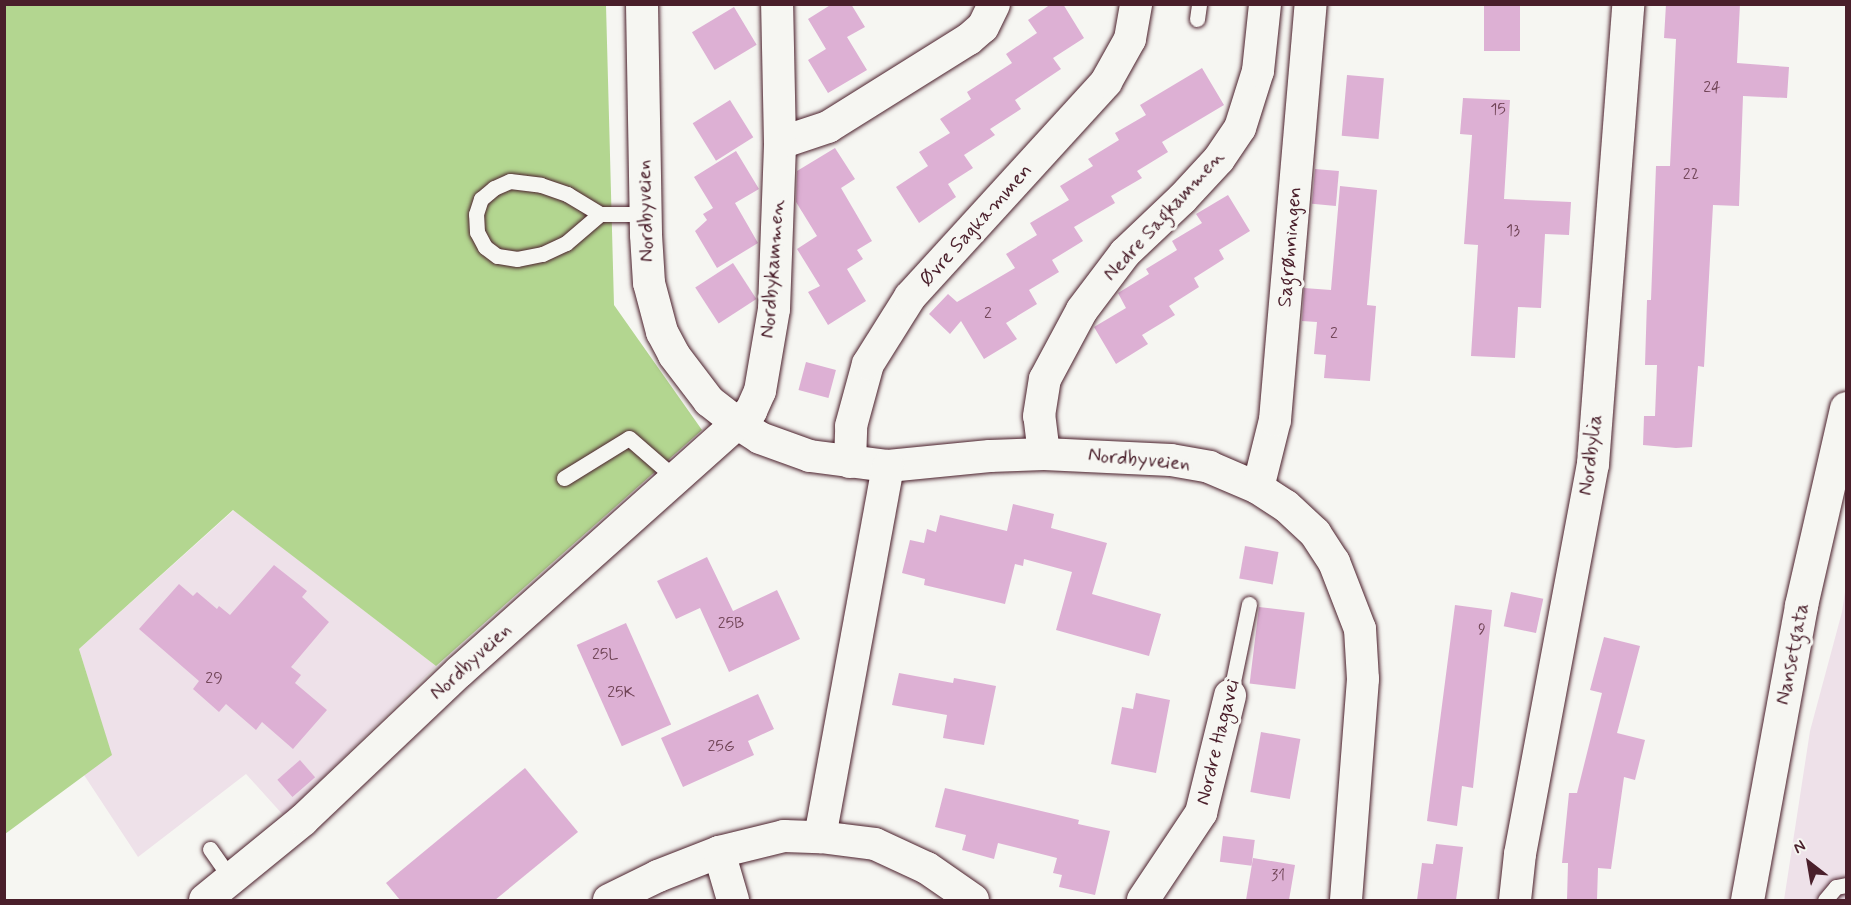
<!DOCTYPE html>
<meta charset="utf-8">
<style>
body{margin:0}
#map{position:relative;width:1851px;height:905px;overflow:hidden;background:#f6f6f2;font-family:Mynerve,sans-serif}
div>[style]{position:absolute}
[style*='--x']{left:calc(var(--x)*1px);top:calc(var(--y)*1px);width:calc(var(--w)*1px);rotate:calc(var(--a)*1deg)}
.built>*{inset:0;background:#eee1e9}
.green>*{inset:0;background:#b3d690}
.building>*{inset:0;background:#ddb0d4;transform-origin:0 0}
.roads{filter:drop-shadow(0 0 2px #4a1f2b) drop-shadow(0 0 2px #4a1f2b)}
.service>*{height:15px;margin:-7.5px;padding:0 7.5px;transform-origin:7.5px;border-radius:7.5px;background:#f6f6f2}
.minor>*{height:32px;margin:-16px;padding:0 16px;transform-origin:16px;border-radius:16px;background:#f6f6f2}
.secondary>*{height:33px;margin:-16.5px;padding:0 16.5px;transform-origin:16.5px;border-radius:16.5px;background:#f6f6f2}
span{translate:-50% -50%;white-space:nowrap;text-align:center;line-height:1.15;-webkit-text-stroke:6px #f6f6f2;paint-order:stroke}
.number-label{font-size:16px;color:#6f4355}
.number-label span{-webkit-text-stroke-width:0}
.street-label{font-size:20px;color:#4a1f2b}
.frame{position:absolute;inset:0;border:6px solid #4a1f2b;pointer-events:none}
.north{position:absolute;left:1779px;top:833px;width:60px;height:60px;-webkit-text-stroke:4px #f6f6f2;paint-order:stroke;rotate:329deg;font-size:16px;font-weight:700;line-height:24px;text-align:center;color:#4a1f2b}
.north::after{content:'';display:block;margin:auto;width:21px;height:27px;background:#4a1f2b;clip-path:polygon(50% 0,100% 100%,50% 72%,0 100%)}
</style>
<div id="map">
<div class="built">
<i style="clip-path:polygon(234px 510px,436px 666px,284px 816px,246px 774px,138px 857px,84px 775px,111px 754px,79px 649px)"></i>
<i style="clip-path:polygon(1846px 585px,1846px 900px,1784px 900px,1810px 731px,1842px 612px)"></i>
</div>
<div class="green">
<i style="clip-path:polygon(5px 5px,606px 5px,614px 305px,702px 430px,436px 666px,233px 510px,79px 649px,112px 755px,5px 834px)"></i>
</div>
<div class="building">
<i style="clip-path:polygon(832px 4px,851px 4px,865px 27px,847px 37px,867px 70px,828px 93px,808px 60px,826px 49px,808px 19px)"></i>
<i style="clip-path:polygon(1051px 4px,1063px 4px,1084px 38px,1053px 58px,1061px 69px,1015px 100px,1021px 109px,990px 129px,995px 135px,964px 155px,973px 168px,948px 184px,956px 197px,919px 223px,896px 187px,928px 166px,919px 152px,950px 133px,940px 119px,971px 99px,967px 92px,1012px 63px,1006px 54px,1037px 33px,1028px 20px)"></i>
<i style="left:1484px;top:4px;width:36px;height:47px"></i>
<i style="clip-path:polygon(1666px 4px,1740px 4px,1737px 63px,1789px 67px,1787px 98px,1743px 96px,1739px 206px,1713px 205px,1704px 367px,1698px 366px,1692px 447px,1676px 448px,1643px 445px,1644px 416px,1655px 416px,1657px 365px,1645px 365px,1647px 300px,1651px 300px,1656px 166px,1670px 166px,1676px 39px,1664px 38px)"></i>
<i style="left:734px;top:7px;width:44px;height:49px;rotate:59deg"></i>
<i style="clip-path:polygon(1202px 68px,1224px 105px,1162px 142px,1168px 152px,1137px 171px,1142px 178px,1111px 196px,1115px 203px,1074px 227px,1083px 241px,1052px 260px,1059px 272px,1029px 290px,1037px 304px,1006px 323px,1017px 339px,984px 359px,961px 321px,950px 334px,929px 314px,948px 294px,957px 302px,1015px 268px,1006px 254px,1037px 235px,1030px 223px,1069px 200px,1060px 186px,1093px 166px,1088px 159px,1119px 140px,1115px 133px,1146px 115px,1140px 105px)"></i>
<i style="left:1347px;top:75px;width:37px;height:61px;rotate:5deg"></i>
<i style="clip-path:polygon(1463px 98px,1510px 100px,1504px 199px,1571px 202px,1569px 235px,1545px 234px,1541px 308px,1518px 307px,1515px 358px,1471px 356px,1478px 245px,1464px 244px,1472px 135px,1460px 134px)"></i>
<i style="left:730px;top:100px;width:44px;height:44px;rotate:58deg"></i>
<i style="clip-path:polygon(835px 148px,855px 179px,841px 188px,872px 241px,857px 250px,863px 259px,847px 269px,866px 301px,828px 325px,808px 292px,820px 286px,797px 249px,817px 236px,796px 202px,797px 171px)"></i>
<i style="clip-path:polygon(736px 151px,759px 189px,735px 203px,758px 243px,717px 268px,695px 231px,707px 220px,703px 214px,713px 208px,694px 177px)"></i>
<i style="left:1315px;top:169px;width:24px;height:35px;rotate:5deg"></i>
<i style="clip-path:polygon(1340px 186px,1377px 190px,1367px 305px,1376px 306px,1370px 381px,1324px 378px,1326px 355px,1314px 354px,1317px 322px,1302px 321px,1304px 288px,1331px 290px)"></i>
<i style="clip-path:polygon(1228px 195px,1250px 231px,1219px 250px,1224px 259px,1194px 278px,1199px 287px,1169px 306px,1175px 315px,1142px 335px,1148px 344px,1116px 364px,1094px 327px,1126px 308px,1118px 293px,1149px 274px,1146px 269px,1177px 250px,1172px 241px,1202px 223px,1196px 214px)"></i>
<i style="left:733px;top:263px;width:43px;height:45px;rotate:57deg"></i>
<i style="left:806px;top:362px;width:31px;height:29px;rotate:15deg"></i>
<i style="clip-path:polygon(1013px 504px,1054px 514px,1051px 528px,1107px 543px,1092px 594px,1161px 614px,1149px 656px,1056px 630px,1072px 572px,1024px 559px,1023px 566px,1015px 564px,1005px 604px,924px 585px,925px 579px,902px 573px,910px 540px,924px 543px,927px 529px,936px 532px,940px 515px,1007px 531px)"></i>
<i style="left:1245px;top:546px;width:34px;height:33px;rotate:10deg"></i>
<i style="clip-path:polygon(707px 557px,733px 611px,777px 590px,800px 639px,729px 672px,700px 608px,676px 619px,657px 581px)"></i>
<i style="clip-path:polygon(274px 565px,307px 591px,302px 597px,329px 622px,291px 667px,301px 675px,295px 683px,327px 710px,293px 749px,262px 722px,256px 730px,226px 704px,219px 712px,193px 689px,199px 681px,139px 629px,179px 584px,193px 596px,197px 592px,217px 609px,219px 606px,230px 615px)"></i>
<i style="left:1511px;top:592px;width:33px;height:35px;rotate:12deg"></i>
<i style="clip-path:polygon(1455px 605px,1492px 610px,1473px 788px,1462px 786px,1457px 826px,1427px 821px)"></i>
<i style="left:1259px;top:607px;width:46px;height:77px;rotate:7deg"></i>
<i style="left:626px;top:623px;width:111px;height:54px;rotate:66deg"></i>
<i style="clip-path:polygon(1604px 637px,1640px 646px,1617px 733px,1645px 740px,1635px 780px,1624px 777px,1611px 869px,1598px 868px,1597px 900px,1567px 900px,1568px 863px,1562px 863px,1569px 793px,1577px 793px,1602px 693px,1590px 690px)"></i>
<i style="clip-path:polygon(899px 673px,953px 683px,954px 678px,996px 686px,984px 745px,943px 738px,947px 715px,892px 705px)"></i>
<i style="clip-path:polygon(1136px 693px,1170px 700px,1156px 773px,1111px 764px,1122px 707px,1133px 709px)"></i>
<i style="clip-path:polygon(758px 694px,774px 729px,748px 741px,754px 755px,683px 787px,661px 738px)"></i>
<i style="left:1261px;top:732px;width:40px;height:61px;rotate:10deg"></i>
<i style="left:300px;top:760px;width:23px;height:30px;rotate:49deg"></i>
<i style="clip-path:polygon(525px 768px,578px 832px,495px 900px,400px 900px,386px 883px)"></i>
<i style="clip-path:polygon(945px 788px,1079px 820px,1078px 824px,1110px 831px,1095px 895px,1059px 887px,1062px 875px,1053px 873px,1057px 858px,998px 843px,994px 859px,962px 850px,966px 835px,935px 827px)"></i>
<i style="left:1223px;top:836px;width:32px;height:26px;rotate:7deg"></i>
<i style="clip-path:polygon(1436px 844px,1463px 847px,1456px 900px,1417px 900px,1422px 863px,1433px 864px)"></i>
<i style="clip-path:polygon(1253px 858px,1295px 865px,1289px 900px,1246px 900px)"></i>
</div>
<div class="roads">
<div class="service">
<i style="--x:1197;--y:19;--w:15;--a:-82"></i>
<i style="--x:600;--y:214;--w:45;--a:139.5"></i>
<i style="--x:566;--y:243;--w:26;--a:155"></i>
<i style="--x:542;--y:254;--w:25;--a:169"></i>
<i style="--x:517;--y:259;--w:20;--a:-171"></i>
<i style="--x:497;--y:256;--w:15;--a:-143"></i>
<i style="--x:485;--y:247;--w:17;--a:-118"></i>
<i style="--x:477;--y:232;--w:18;--a:-93"></i>
<i style="--x:476;--y:214;--w:16;--a:-72"></i>
<i style="--x:481;--y:199;--w:17;--a:-40"></i>
<i style="--x:494;--y:188;--w:17;--a:-24"></i>
<i style="--x:510;--y:181;--w:31;--a:7"></i>
<i style="--x:541;--y:185;--w:28;--a:19"></i>
<i style="--x:567;--y:194;--w:39;--a:31"></i>
<i style="--x:600;--y:214;--w:45;--a:0"></i>
<i style="--x:564;--y:478;--w:76;--a:-31.6"></i>
<i style="--x:629;--y:438;--w:61;--a:41"></i>
<i style="--x:1230;--y:696;--w:94;--a:-78.3"></i>
<i style="--x:210;--y:849;--w:37;--a:55"></i>
<i style="--x:1825;--y:900;--w:17;--a:-50"></i>
<i style="--x:1836;--y:887;--w:10;--a:-11"></i>
</div>
<div class="minor">
<i style="--x:642;--y:4;--w:231;--a:89"></i>
<i style="--x:646;--y:235;--w:48;--a:86.4"></i>
<i style="--x:649;--y:283;--w:51;--a:75.1"></i>
<i style="--x:662;--y:332;--w:26;--a:62"></i>
<i style="--x:674;--y:355;--w:58;--a:52.7"></i>
<i style="--x:709;--y:401;--w:36;--a:38"></i>
<i style="--x:737;--y:423;--w:27;--a:33"></i>
<i style="--x:760;--y:438;--w:53;--a:19.8"></i>
<i style="--x:810;--y:456;--w:79;--a:7.3"></i>
<i style="--x:888;--y:466;--w:102;--a:-5.6"></i>
<i style="--x:990;--y:456;--w:54;--a:-2.1"></i>
<i style="--x:1044;--y:454;--w:127;--a:2.7"></i>
<i style="--x:1171;--y:460;--w:39;--a:10"></i>
<i style="--x:1209;--y:467;--w:53;--a:23.2"></i>
<i style="--x:1258;--y:488;--w:33;--a:33"></i>
<i style="--x:1286;--y:506;--w:40;--a:43"></i>
<i style="--x:1315;--y:533;--w:35;--a:57"></i>
<i style="--x:1334;--y:562;--w:72;--a:68.8"></i>
<i style="--x:1360;--y:629;--w:50;--a:86.6"></i>
<i style="--x:1363;--y:679;--w:222;--a:94.4"></i>
<i style="--x:780;--y:143;--w:51;--a:-18.4"></i>
<i style="--x:828;--y:127;--w:166;--a:-32"></i>
<i style="--x:969;--y:39;--w:18;--a:-41"></i>
<i style="--x:983;--y:27;--w:25;--a:-64"></i>
<i style="--x:1044;--y:454;--w:38;--a:-97"></i>
<i style="--x:1039;--y:416;--w:37;--a:-81"></i>
<i style="--x:1045;--y:379;--w:78;--a:-61.8"></i>
<i style="--x:1082;--y:310;--w:71;--a:-53"></i>
<i style="--x:1125;--y:253;--w:79;--a:-43.5"></i>
<i style="--x:1182;--y:199;--w:54;--a:-47.2"></i>
<i style="--x:1219;--y:159;--w:37;--a:-56"></i>
<i style="--x:1240;--y:128;--w:60;--a:-72.5"></i>
<i style="--x:1258;--y:71;--w:67;--a:-84"></i>
<i style="--x:850;--y:462;--w:36;--a:-88"></i>
<i style="--x:851;--y:426;--w:64;--a:-74.7"></i>
<i style="--x:868;--y:364;--w:79;--a:-57.9"></i>
<i style="--x:910;--y:297;--w:291;--a:-47.6"></i>
<i style="--x:1106;--y:82;--w:49;--a:-60.8"></i>
<i style="--x:1130;--y:39;--w:36;--a:-80"></i>
<i style="--x:1258;--y:488;--w:70;--a:-76"></i>
<i style="--x:1275;--y:420;--w:418;--a:-85.1"></i>
<i style="--x:820;--y:837;--w:377;--a:-79.6"></i>
<i style="--x:719;--y:852;--w:50;--a:73.7"></i>
<i style="--x:205;--y:900;--w:127;--a:-39.2"></i>
<i style="--x:303;--y:820;--w:215;--a:-43.5"></i>
<i style="--x:459;--y:672;--w:392;--a:-41.8"></i>
<i style="--x:751;--y:411;--w:22;--a:-66"></i>
<i style="--x:760;--y:391;--w:83;--a:-80.3"></i>
<i style="--x:774;--y:309;--w:166;--a:-87.9"></i>
<i style="--x:780;--y:143;--w:139;--a:-91.2"></i>
<i style="--x:609;--y:900;--w:55;--a:-26.1"></i>
<i style="--x:658;--y:876;--w:66;--a:-21.5"></i>
<i style="--x:719;--y:852;--w:67;--a:-13.8"></i>
<i style="--x:784;--y:836;--w:36;--a:2"></i>
<i style="--x:820;--y:837;--w:55;--a:7.3"></i>
<i style="--x:875;--y:844;--w:57;--a:24.8"></i>
<i style="--x:927;--y:868;--w:56;--a:34.8"></i>
<i style="--x:1143;--y:900;--w:105;--a:-56.3"></i>
<i style="--x:1201;--y:813;--w:121;--a:-76.1"></i>
<i style="--x:1515;--y:900;--w:46;--a:-83.8"></i>
<i style="--x:1520;--y:854;--w:397;--a:-79.4"></i>
<i style="--x:1593;--y:464;--w:461;--a:-85.6"></i>
</div>
<div class="secondary">
<i style="--x:1747;--y:900;--w:300;--a:-79.6"></i>
<i style="--x:1801;--y:605;--w:202;--a:-77.1"></i>
</div>
</div>
<div class="number-label">
<span style="left:1712px;top:88px">24</span>
<span style="left:1498px;top:110px">15</span>
<span style="left:1691px;top:175px">22</span>
<span style="left:1513px;top:231px">13</span>
<span style="left:988px;top:314px">2</span>
<span style="left:1334px;top:334px">2</span>
<span style="left:731px;top:624px">25B</span>
<span style="left:1482px;top:630px">9</span>
<span style="left:605px;top:655px">25L</span>
<span style="left:214px;top:679px">29</span>
<span style="left:621px;top:693px">25K</span>
<span style="left:721px;top:747px">25G</span>
<span style="left:1278px;top:876px">31</span>
</div>
<div class="street-label">
<span style="left:646px;top:211px;rotate:-92deg">Nordbyveien</span>
<span style="left:1164px;top:216px;rotate:-48deg">Nedre Sagkammen</span>
<span style="left:976px;top:225px;rotate:-48deg">Øvre Sagkammen</span>
<span style="left:1290px;top:247px;rotate:-85deg">Sagrønningen</span>
<span style="left:773px;top:269px;rotate:-86deg">Nordbykammen</span>
<span style="left:1591px;top:455px;rotate:-83deg">Nordbylia</span>
<span style="left:1139px;top:460px;rotate:5deg">Nordbyveien</span>
<span style="left:1793px;top:654px;rotate:-79deg">Nansetgata</span>
<span style="left:471px;top:662px;rotate:-43deg">Nordbyveien</span>
<span style="left:1218px;top:742px;rotate:-76deg">Nordre Hagavei</span>
</div>
<div class="frame"></div>
<div class="north">N</div>
</div>
